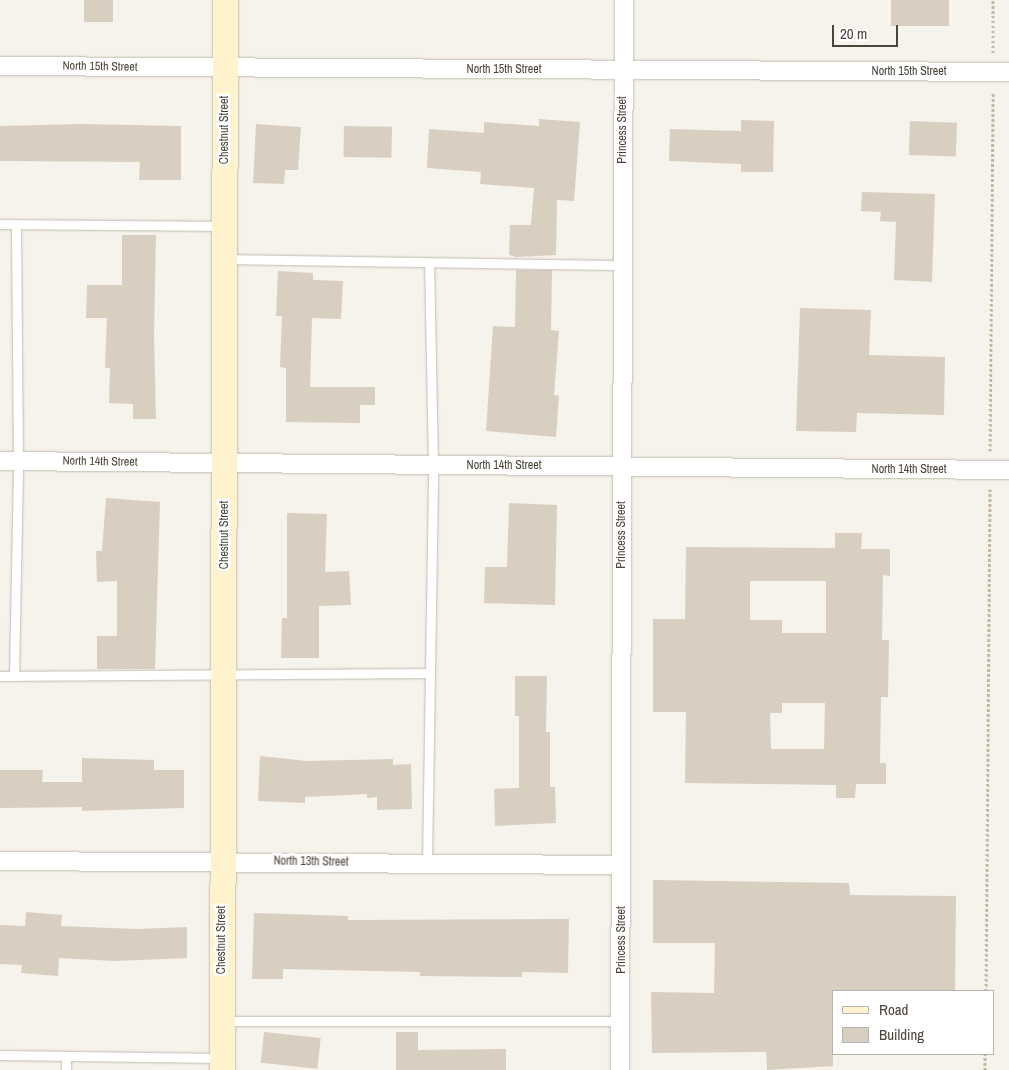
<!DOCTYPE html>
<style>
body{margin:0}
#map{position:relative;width:1009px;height:1070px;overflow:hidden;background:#f6f3ec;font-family:"Archivo Narrow",sans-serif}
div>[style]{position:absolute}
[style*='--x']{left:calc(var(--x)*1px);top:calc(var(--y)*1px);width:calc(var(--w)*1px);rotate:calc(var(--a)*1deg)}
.building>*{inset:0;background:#d8cfc1;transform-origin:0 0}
.path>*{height:3px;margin-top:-1.5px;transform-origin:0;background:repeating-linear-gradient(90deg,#c4b79f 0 2.5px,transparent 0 5px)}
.roads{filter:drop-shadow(0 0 1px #c2bbae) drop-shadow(0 0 1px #c2bbae)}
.lane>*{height:9px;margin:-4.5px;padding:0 4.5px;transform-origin:4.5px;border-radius:4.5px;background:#fff}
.street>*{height:18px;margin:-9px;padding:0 9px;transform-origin:9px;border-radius:9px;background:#fff}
.secondary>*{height:25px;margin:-12.5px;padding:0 12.5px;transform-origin:12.5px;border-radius:12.5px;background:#fff3cd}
span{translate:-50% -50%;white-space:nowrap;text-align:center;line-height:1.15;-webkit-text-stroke:5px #fff;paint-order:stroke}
.street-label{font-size:12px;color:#4b4439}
.legend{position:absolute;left:832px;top:990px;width:162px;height:65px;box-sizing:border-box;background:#fff;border:1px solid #b7b4b0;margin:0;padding:6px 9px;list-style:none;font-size:15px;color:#4b4439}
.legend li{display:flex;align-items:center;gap:10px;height:25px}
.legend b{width:25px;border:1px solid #b7b4b0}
.scale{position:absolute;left:832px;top:25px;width:66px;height:22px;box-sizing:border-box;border:2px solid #4b4439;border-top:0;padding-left:6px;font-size:15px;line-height:18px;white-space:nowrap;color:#4b4439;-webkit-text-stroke:4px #fff;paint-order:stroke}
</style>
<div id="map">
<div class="building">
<i style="left:84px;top:0;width:29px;height:22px"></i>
<i style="left:891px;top:0;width:58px;height:26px"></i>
<i style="clip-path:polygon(539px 119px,580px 122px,574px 201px,557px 200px,556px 255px,516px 257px,509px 255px,510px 225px,531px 225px,534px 188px,480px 184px,481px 172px,427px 168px,429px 129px,484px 133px,484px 122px,539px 126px)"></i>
<i style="clip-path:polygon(741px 120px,774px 121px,773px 172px,741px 172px,741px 164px,669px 161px,670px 129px,741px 131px)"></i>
<i style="left:910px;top:121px;width:47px;height:34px;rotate:2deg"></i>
<i style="clip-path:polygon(82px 124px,181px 126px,181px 180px,139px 180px,140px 162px,0 161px,0 126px)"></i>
<i style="clip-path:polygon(256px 124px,301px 127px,298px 170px,285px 170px,284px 184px,253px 183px)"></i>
<i style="left:344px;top:126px;width:48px;height:31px;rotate:1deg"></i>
<i style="clip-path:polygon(862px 192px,935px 194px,932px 282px,894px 280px,896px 222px,880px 221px,881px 212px,861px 211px)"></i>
<i style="clip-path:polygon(122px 235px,156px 235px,154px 334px,156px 419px,133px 419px,133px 404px,109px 403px,110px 368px,105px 368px,107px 318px,86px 318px,87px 285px,122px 285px)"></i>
<i style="clip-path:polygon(516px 270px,552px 270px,551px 330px,559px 331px,554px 395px,559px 396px,556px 437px,486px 431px,493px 326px,515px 327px)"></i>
<i style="clip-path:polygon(278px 271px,313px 273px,313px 280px,343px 281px,341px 319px,312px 318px,310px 387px,375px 387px,375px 405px,360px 405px,360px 423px,286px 422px,286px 368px,280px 367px,282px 316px,276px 316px)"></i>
<i style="clip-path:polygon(800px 308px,871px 310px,869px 355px,945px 357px,944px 415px,857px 413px,856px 432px,796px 431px)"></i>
<i style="clip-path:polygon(106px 498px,160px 502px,155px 669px,97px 669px,97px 636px,117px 636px,117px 581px,97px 582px,96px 551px,102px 551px)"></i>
<i style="clip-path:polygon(509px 503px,557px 505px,555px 605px,484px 603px,485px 567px,507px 567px)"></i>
<i style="clip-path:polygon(287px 513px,327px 514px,325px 572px,349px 571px,351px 605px,319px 606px,319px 658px,281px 658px,282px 618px,287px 618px)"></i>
<i style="clip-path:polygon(evenodd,835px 533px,862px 533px,861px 549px,890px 549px,890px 576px,883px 575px,882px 640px,889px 640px,888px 697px,881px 697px,880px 763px,886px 763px,886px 784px,856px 784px,855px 798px,836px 798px,836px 785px,685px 783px,686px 712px,653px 712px,653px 619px,685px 619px,686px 547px,835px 548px,835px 533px,750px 581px,826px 581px,826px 633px,782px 633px,782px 620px,750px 620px,750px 581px,835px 533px,782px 703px,825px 703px,824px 749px,771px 749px,770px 713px,782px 713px,782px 703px)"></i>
<i style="clip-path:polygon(515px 676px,547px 676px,546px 732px,550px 732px,550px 787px,555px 787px,556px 823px,495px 826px,494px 789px,519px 788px,519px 716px,515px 716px)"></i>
<i style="clip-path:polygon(260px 756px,307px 761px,393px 759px,393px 765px,411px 764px,412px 809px,377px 810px,377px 797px,367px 798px,367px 794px,305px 797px,305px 803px,258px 801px)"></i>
<i style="clip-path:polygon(82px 758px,154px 760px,154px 770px,184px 770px,184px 808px,82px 811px,82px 807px,0 808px,0 770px,43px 770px,42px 782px,82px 782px)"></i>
<i style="clip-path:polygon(653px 880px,849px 883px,850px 895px,956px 896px,955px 991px,833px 991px,833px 1066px,767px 1070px,766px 1052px,652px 1053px,651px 992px,714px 993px,715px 943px,653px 943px)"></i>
<i style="clip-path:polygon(26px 912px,62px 915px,61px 926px,137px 929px,187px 927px,187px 958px,115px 961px,59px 958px,58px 976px,21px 973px,22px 965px,0 964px,0 925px,25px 926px)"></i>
<i style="clip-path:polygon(254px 913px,348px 916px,348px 920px,569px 919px,568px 973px,522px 972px,522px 977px,420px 976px,420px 972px,283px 969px,283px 979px,252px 979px)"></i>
<i style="left:264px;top:1032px;width:57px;height:31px;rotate:6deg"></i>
<i style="clip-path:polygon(396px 1032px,418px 1032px,418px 1050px,506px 1049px,506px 1070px,396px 1070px)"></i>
</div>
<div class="path">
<i style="--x:993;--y:53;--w:53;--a:-90"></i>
<i style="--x:990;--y:451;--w:359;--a:-89.5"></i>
<i style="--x:986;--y:991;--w:502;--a:-89.54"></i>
<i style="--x:985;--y:1070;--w:16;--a:-90"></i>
</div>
<div class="roads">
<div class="lane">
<i style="--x:0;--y:224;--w:223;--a:0.5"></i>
<i style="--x:225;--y:259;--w:399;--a:0.9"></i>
<i style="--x:0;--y:676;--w:430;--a:-0.4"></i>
<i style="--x:14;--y:676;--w:215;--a:-88.9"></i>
<i style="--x:18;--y:461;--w:237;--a:-90.5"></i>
<i style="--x:427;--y:863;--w:397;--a:-89.1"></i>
<i style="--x:433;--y:466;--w:203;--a:-91.1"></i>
<i style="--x:225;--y:1021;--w:397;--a:0"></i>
<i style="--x:0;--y:1055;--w:220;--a:0.8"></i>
<i style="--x:66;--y:1056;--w:14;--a:90"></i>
</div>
<div class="street">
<i style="--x:0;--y:66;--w:1009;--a:0.34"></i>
<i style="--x:0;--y:461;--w:1009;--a:0.51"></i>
<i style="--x:0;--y:861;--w:621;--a:0.37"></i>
<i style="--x:620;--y:1070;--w:1070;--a:-89.79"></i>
</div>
<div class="secondary">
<i style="--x:222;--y:1070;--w:1070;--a:-89.84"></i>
</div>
</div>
<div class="street-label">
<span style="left:100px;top:67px;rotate:1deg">North 15th Street</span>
<span style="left:504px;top:70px">North 15th Street</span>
<span style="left:909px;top:72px">North 15th Street</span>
<span style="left:225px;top:130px;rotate:-90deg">Chestnut Street</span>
<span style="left:623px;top:130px;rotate:-90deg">Princess Street</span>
<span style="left:100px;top:462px;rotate:1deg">North 14th Street</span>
<span style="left:504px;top:466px">North 14th Street</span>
<span style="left:909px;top:470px">North 14th Street</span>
<span style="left:225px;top:535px;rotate:-90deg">Chestnut Street</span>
<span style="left:622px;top:535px;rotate:-90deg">Princess Street</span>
<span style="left:311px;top:862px;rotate:1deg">North 13th Street</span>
<span style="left:222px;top:940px;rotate:-90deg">Chestnut Street</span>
<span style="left:622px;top:940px;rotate:-90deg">Princess Street</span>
</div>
<ul class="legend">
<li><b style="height:6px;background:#fff3cd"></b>Road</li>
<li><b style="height:14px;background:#d8cfc1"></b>Building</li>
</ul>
<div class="scale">20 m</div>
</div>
